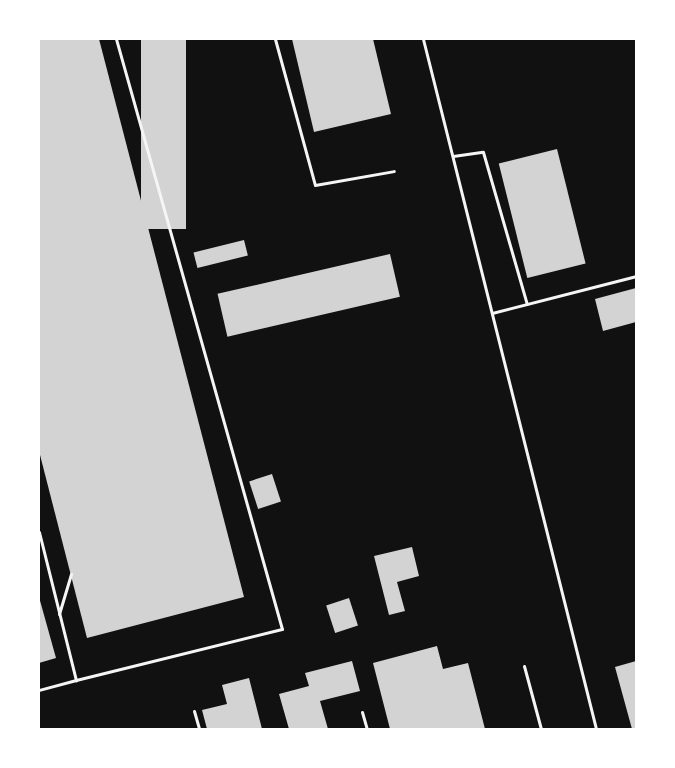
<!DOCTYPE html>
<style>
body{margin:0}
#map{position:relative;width:675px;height:768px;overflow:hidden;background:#111;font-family:"Fira Sans",sans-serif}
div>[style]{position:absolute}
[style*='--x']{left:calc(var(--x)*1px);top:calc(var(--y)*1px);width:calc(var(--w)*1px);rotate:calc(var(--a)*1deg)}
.building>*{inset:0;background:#d3d3d3;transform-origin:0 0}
.service>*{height:3px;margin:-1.5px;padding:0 1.5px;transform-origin:1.5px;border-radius:1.5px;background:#f5f5f5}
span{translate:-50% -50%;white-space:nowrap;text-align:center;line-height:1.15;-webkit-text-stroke:4px #fff;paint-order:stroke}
.frame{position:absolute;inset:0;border:40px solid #fff;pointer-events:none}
</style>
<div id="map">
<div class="building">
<i style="clip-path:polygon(39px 39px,99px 39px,244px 597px,87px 638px,39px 451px)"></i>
<i style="left:141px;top:39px;width:45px;height:190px"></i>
<i style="clip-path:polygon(292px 39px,373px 39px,391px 114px,314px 132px)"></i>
<i style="left:557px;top:149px;width:118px;height:60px;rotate:76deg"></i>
<i style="left:244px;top:240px;width:16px;height:52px;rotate:76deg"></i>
<i style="left:390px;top:254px;width:44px;height:177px;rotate:77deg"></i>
<i style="clip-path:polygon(636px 288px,636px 322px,603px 331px,595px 299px)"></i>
<i style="left:272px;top:474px;width:29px;height:24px;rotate:72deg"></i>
<i style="clip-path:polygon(412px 547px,419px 576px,397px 582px,405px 611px,389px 615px,374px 556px)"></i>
<i style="clip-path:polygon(39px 597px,56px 658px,39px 663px)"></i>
<i style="left:349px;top:598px;width:29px;height:24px;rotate:72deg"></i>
<i style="clip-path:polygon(437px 646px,443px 669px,468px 663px,485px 729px,390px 729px,373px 663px)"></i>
<i style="clip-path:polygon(352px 661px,360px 691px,320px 701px,328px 729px,289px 729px,279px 694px,309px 686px,305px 673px)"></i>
<i style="clip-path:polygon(636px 661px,636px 729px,632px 729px,615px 667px)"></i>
<i style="clip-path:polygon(249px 678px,262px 729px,207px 729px,202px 710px,227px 704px,222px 685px)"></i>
</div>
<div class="service">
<i style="--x:275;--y:39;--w:151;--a:74.7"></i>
<i style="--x:315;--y:185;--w:80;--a:-10"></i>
<i style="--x:423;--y:39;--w:711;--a:75.92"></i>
<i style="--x:453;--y:156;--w:30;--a:-8"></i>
<i style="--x:483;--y:152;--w:158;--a:73.9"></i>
<i style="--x:492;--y:313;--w:149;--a:-14.4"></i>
<i style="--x:39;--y:532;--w:153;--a:76"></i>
<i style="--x:76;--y:680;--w:38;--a:165"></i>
<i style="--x:59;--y:614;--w:42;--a:-73.3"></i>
<i style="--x:524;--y:666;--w:65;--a:74.9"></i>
<i style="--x:76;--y:680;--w:212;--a:-13.9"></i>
<i style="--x:282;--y:629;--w:613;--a:-105.71"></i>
<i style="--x:194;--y:711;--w:19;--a:74"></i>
<i style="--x:362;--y:712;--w:18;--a:74"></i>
</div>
<div class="frame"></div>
</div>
